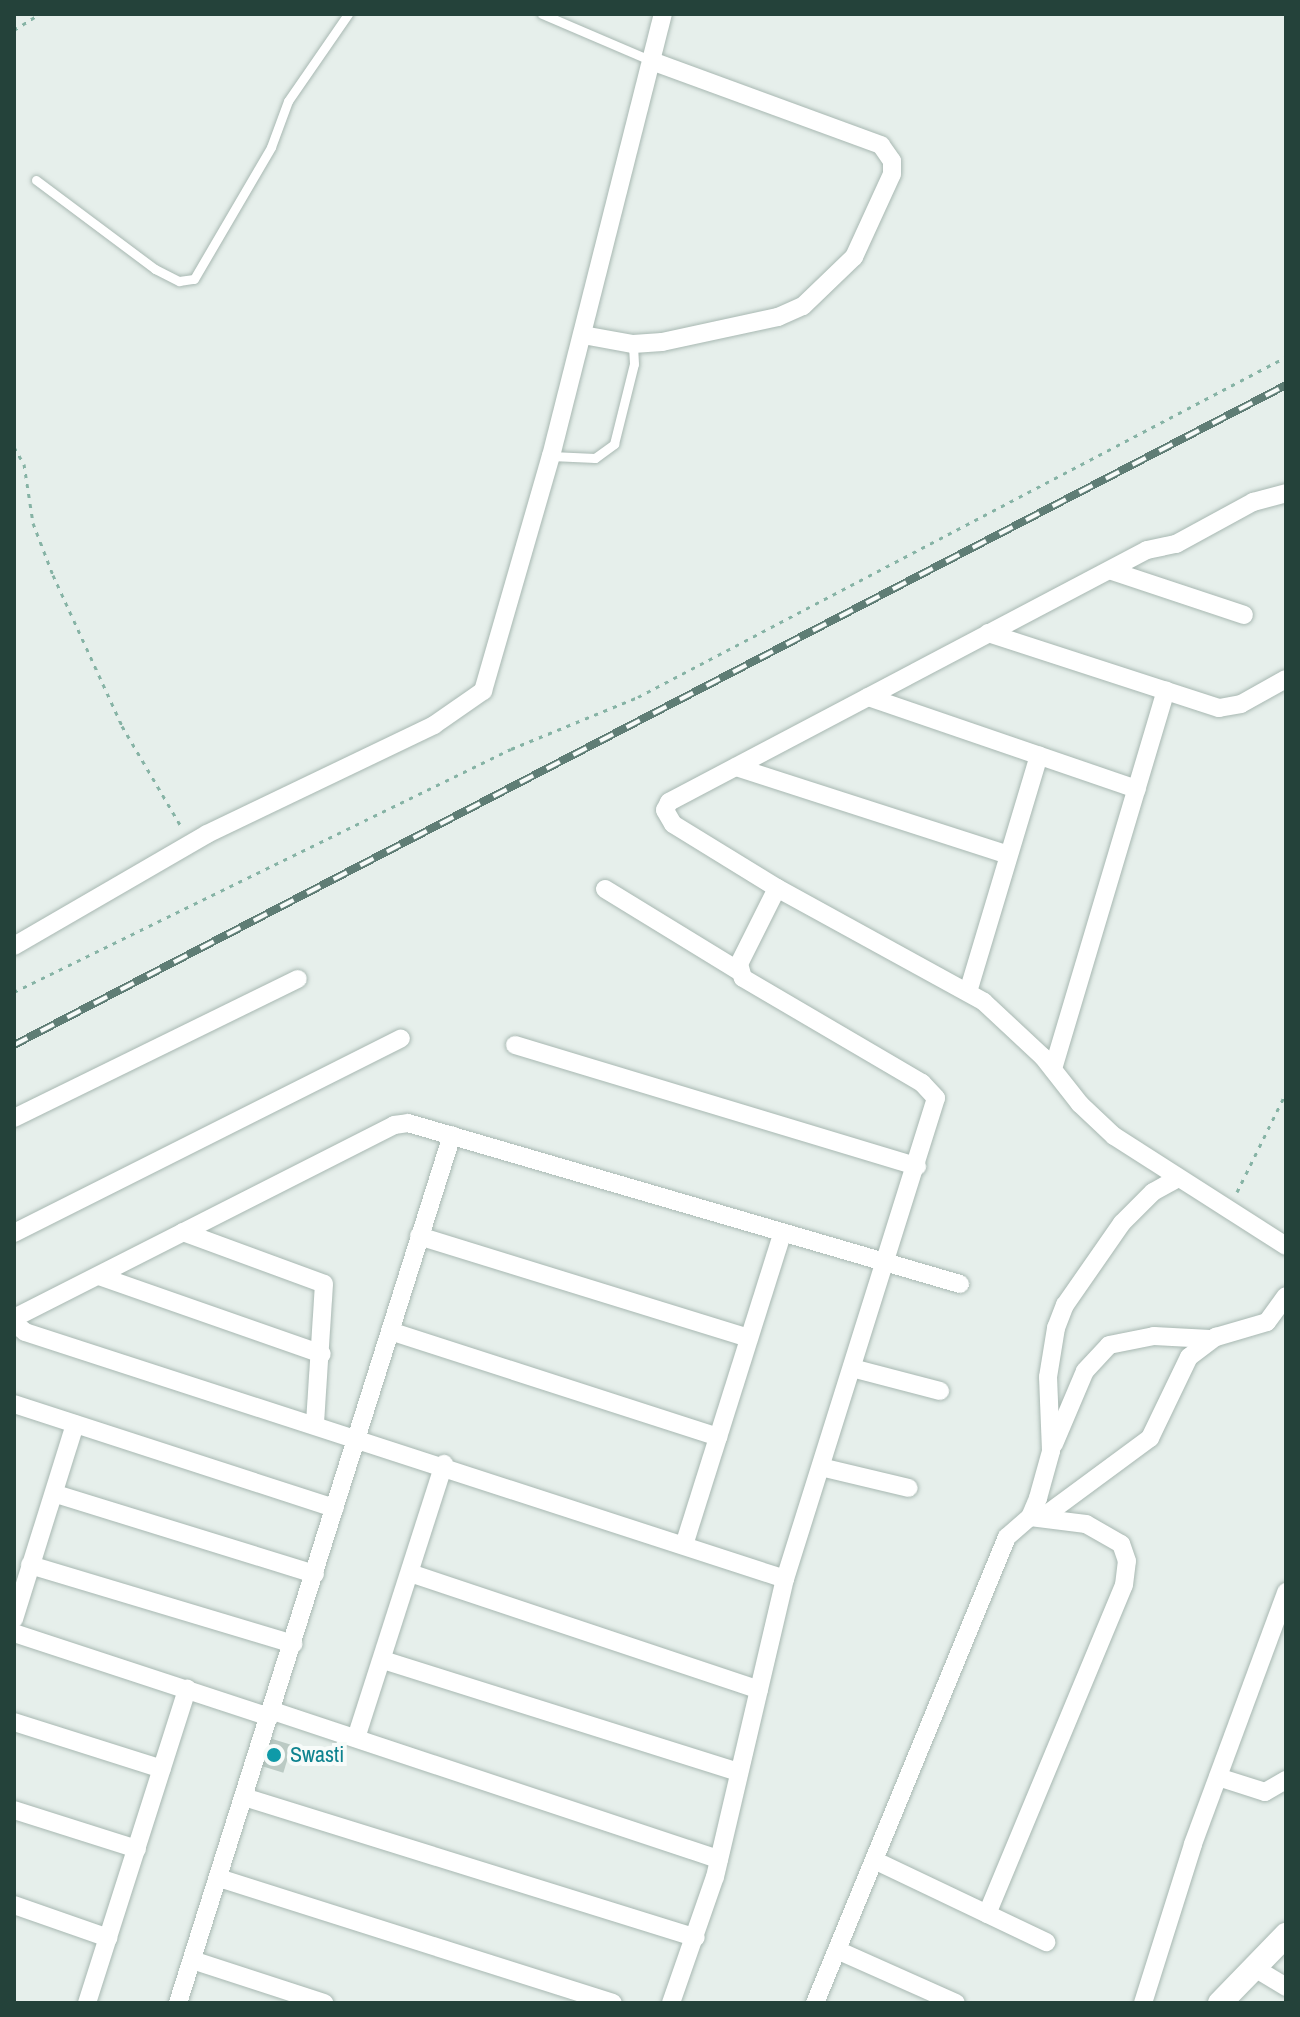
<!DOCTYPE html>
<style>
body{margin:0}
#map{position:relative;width:1300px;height:2017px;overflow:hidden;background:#e6efeb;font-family:"Archivo Narrow",sans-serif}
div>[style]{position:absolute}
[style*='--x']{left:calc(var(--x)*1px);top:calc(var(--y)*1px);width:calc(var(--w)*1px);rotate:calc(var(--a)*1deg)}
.building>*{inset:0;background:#bbcac4;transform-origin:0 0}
.path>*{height:3px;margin-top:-1.5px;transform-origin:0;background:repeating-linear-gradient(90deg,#86b3a5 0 4px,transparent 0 10px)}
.roads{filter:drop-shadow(0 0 2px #a8b8b2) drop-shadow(0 0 2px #a8b8b2)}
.lane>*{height:9px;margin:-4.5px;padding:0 4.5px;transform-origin:4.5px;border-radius:4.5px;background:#fff}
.street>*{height:18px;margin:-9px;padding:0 9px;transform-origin:9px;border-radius:9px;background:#fff}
.secondary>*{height:24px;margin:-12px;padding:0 12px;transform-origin:12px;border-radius:12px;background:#fff}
.rail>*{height:8px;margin-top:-4px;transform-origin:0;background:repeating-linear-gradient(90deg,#f7fbf9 0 15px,#5f7d75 0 30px);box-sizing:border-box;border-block:2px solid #5f7d75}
.dots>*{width:22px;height:22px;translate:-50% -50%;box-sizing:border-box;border:4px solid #f7fbf9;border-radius:50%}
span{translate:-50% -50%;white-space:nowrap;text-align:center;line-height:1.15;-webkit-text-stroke:8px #f7fbf9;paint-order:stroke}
.culture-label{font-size:22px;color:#0d838f}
.left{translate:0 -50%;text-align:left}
.frame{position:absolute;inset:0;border:16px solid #24423a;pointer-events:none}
</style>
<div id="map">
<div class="building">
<i style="left:266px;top:1737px;width:27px;height:29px;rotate:17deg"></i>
</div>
<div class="path">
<i style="--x:14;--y:30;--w:31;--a:-32"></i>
<i style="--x:14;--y:447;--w:20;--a:60"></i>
<i style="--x:24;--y:464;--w:60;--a:81.3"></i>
<i style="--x:33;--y:523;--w:56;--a:69"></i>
<i style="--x:53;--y:575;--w:166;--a:65.4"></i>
<i style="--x:122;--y:726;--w:118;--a:59.5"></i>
<i style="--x:14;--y:992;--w:553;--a:-26.06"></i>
<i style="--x:511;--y:749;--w:137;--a:-22.3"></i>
<i style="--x:638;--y:697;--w:732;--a:-27.69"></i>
<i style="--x:1237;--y:1192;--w:110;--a:-63.7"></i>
</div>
<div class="roads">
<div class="lane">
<i style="--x:542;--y:14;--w:120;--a:23.1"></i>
<i style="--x:36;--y:180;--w:149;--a:36.8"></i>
<i style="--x:155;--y:269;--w:27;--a:27"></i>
<i style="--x:179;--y:281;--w:15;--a:-8"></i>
<i style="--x:194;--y:279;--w:153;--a:-59.7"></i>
<i style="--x:271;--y:147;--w:49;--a:-69.7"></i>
<i style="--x:288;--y:101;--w:106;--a:-55.4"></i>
<i style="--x:551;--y:456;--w:44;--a:2.6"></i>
<i style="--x:595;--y:458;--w:24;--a:-36"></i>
<i style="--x:614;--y:444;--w:82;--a:-76"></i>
<i style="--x:634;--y:364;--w:20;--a:-93"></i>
</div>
<div class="street">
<i style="--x:583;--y:335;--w:51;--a:10.2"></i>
<i style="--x:633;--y:344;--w:29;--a:-4"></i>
<i style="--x:662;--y:342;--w:119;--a:-12.2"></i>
<i style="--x:778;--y:317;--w:27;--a:-24"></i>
<i style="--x:803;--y:306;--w:71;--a:-43.9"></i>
<i style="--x:854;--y:257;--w:91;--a:-65.4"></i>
<i style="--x:892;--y:174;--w:13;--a:-90"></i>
<i style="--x:892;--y:161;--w:19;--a:-125"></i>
<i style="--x:881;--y:145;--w:244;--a:-159.9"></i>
<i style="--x:1112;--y:571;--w:139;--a:18.4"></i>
<i style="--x:988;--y:633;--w:243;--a:18"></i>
<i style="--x:1219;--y:708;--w:22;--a:-10"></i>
<i style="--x:1241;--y:704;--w:51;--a:-29.1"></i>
<i style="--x:868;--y:697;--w:284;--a:18.9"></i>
<i style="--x:736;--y:767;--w:286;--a:17.9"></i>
<i style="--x:777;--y:888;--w:236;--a:28.8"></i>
<i style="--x:984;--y:1002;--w:81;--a:43"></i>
<i style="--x:1043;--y:1057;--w:60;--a:51.8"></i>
<i style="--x:1080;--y:1104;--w:47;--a:43.3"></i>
<i style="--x:1114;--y:1136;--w:204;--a:32.6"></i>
<i style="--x:605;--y:889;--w:157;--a:31.5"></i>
<i style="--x:14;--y:946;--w:223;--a:-30.1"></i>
<i style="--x:207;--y:834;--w:252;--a:-25.6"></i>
<i style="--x:434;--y:725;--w:60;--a:-34.8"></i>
<i style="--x:483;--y:691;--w:245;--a:-73.9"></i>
<i style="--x:551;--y:456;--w:456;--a:-75.8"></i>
<i style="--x:968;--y:992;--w:247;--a:-73.3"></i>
<i style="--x:515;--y:1045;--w:420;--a:16.8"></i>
<i style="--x:1053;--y:1069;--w:395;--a:-73.4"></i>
<i style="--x:14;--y:1118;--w:316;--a:-26.1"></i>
<i style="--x:183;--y:1232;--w:150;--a:20.2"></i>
<i style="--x:324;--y:1284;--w:139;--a:93.7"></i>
<i style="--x:14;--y:1233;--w:433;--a:-26.7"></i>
<i style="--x:419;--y:1236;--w:345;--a:17.2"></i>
<i style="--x:99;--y:1276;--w:236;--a:19.3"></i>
<i style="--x:14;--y:1318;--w:426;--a:-26.9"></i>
<i style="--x:394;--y:1125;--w:14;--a:-8"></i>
<i style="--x:408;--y:1123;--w:575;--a:16.26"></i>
<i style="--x:14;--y:1323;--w:14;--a:39"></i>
<i style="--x:25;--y:1332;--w:799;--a:18"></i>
<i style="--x:390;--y:1331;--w:345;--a:17.9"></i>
<i style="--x:852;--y:1368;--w:91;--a:14.6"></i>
<i style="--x:14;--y:1404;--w:337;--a:18"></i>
<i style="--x:1054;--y:1444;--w:79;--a:-67"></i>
<i style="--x:1085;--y:1371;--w:35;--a:-47"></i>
<i style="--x:1109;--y:1345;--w:46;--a:-11.3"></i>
<i style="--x:1154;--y:1336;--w:56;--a:3.1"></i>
<i style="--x:821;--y:1467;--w:90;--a:13.4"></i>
<i style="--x:56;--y:1494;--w:271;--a:17.2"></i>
<i style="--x:1043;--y:1517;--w:133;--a:-36.4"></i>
<i style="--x:1150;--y:1438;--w:90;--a:-64.3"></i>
<i style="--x:1189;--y:1357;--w:34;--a:-37"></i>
<i style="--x:1216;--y:1337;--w:53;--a:-16.4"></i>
<i style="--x:1267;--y:1322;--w:32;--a:-54"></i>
<i style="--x:685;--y:1542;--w:323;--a:-72.5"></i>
<i style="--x:30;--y:1565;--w:275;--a:16.7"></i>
<i style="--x:410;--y:1573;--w:368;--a:18.5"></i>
<i style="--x:14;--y:1619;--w:204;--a:-72.6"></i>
<i style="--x:14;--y:1633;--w:269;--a:18.2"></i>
<i style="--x:383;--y:1660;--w:373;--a:17.5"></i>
<i style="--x:273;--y:1711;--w:470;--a:18.4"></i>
<i style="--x:14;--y:1722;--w:155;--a:17.6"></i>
<i style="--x:356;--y:1738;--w:288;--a:-72.2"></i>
<i style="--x:1218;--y:1777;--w:49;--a:17.7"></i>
<i style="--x:1265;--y:1792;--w:24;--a:-30"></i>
<i style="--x:244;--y:1797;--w:473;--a:17.3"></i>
<i style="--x:14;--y:1810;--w:129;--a:17.6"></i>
<i style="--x:874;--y:1860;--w:191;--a:25.5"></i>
<i style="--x:219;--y:1878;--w:413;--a:17.6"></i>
<i style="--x:14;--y:1905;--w:100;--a:19.3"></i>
<i style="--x:987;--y:1914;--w:356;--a:-67.4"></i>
<i style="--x:1124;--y:1585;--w:24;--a:-83"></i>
<i style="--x:1127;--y:1561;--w:18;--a:-109"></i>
<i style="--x:1121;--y:1544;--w:40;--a:-150.3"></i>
<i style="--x:1086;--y:1524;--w:56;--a:-172.9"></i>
<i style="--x:837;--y:1950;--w:130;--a:24"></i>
<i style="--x:192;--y:1960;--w:139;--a:18"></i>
<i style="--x:1253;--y:1967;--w:39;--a:31"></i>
<i style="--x:87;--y:2003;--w:330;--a:-72.3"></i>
<i style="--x:178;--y:2003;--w:910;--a:-72.48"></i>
<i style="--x:671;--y:2003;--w:133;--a:-70.8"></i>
<i style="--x:715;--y:1877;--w:306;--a:-76.8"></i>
<i style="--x:785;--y:1579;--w:504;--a:-72.57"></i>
<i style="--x:936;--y:1098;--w:21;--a:-133"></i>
<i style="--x:922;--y:1083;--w:208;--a:-149.6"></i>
<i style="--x:743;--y:978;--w:15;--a:-106"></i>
<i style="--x:739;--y:964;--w:85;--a:-63.4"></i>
<i style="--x:777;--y:888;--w:122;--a:-148.4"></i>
<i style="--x:673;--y:824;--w:16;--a:-120"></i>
<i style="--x:665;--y:810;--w:9;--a:-63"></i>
<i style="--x:669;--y:802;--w:540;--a:-27.8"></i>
<i style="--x:1147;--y:550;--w:30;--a:-12"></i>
<i style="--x:1176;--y:544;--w:88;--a:-28.6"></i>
<i style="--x:1253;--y:502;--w:34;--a:-15"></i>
<i style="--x:815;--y:2003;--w:504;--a:-67.61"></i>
<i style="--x:1007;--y:1537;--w:30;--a:-41"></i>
<i style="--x:1030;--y:1517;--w:21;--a:-67"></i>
<i style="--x:1038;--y:1498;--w:49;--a:-74.5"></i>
<i style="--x:1051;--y:1451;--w:74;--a:-92.3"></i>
<i style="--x:1048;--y:1377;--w:50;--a:-80.7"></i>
<i style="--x:1056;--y:1328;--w:25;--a:-69"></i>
<i style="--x:1065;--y:1305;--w:100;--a:-55.2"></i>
<i style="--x:1122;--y:1223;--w:44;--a:-45"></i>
<i style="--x:1153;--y:1192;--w:25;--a:-29"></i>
<i style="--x:1143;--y:2003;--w:167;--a:-72.5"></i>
<i style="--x:1193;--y:1844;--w:269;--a:-69.7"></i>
</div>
<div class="secondary">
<i style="--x:1220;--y:2003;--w:95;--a:-45.9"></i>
</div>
</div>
<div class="rail">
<i style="--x:14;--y:1045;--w:1433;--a:-27.42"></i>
</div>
<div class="dots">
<i style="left:274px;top:1755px;background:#0f9aa8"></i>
</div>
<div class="culture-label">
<span class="left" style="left:290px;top:1755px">Swasti</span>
</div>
<div class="frame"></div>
</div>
